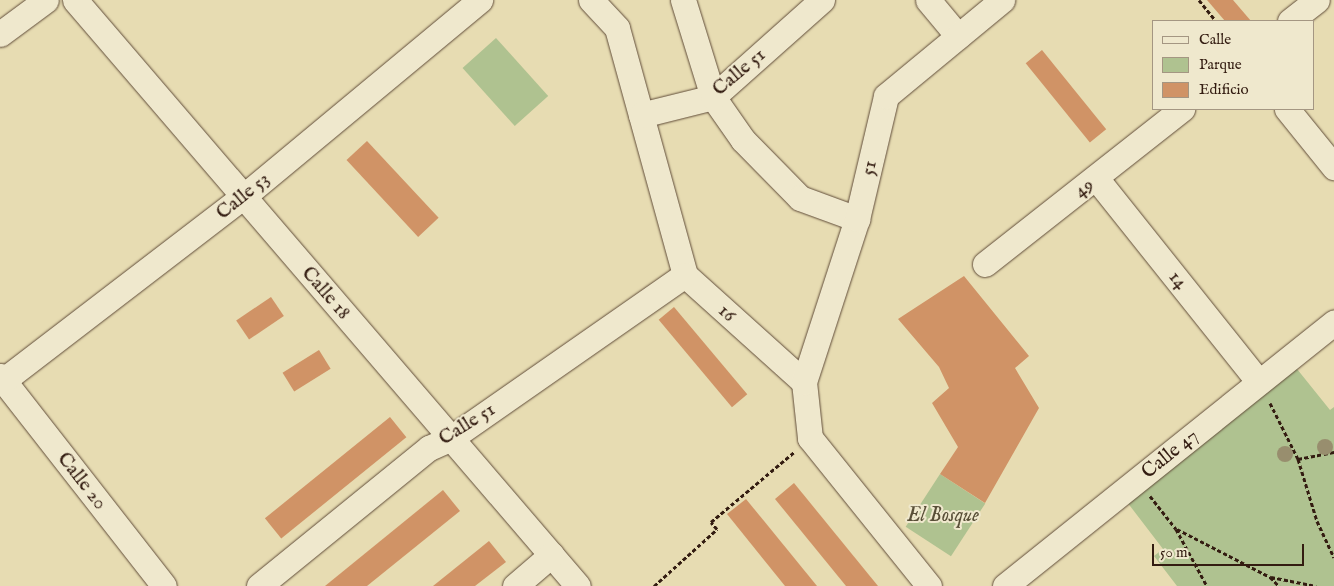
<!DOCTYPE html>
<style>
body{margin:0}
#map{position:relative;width:1334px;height:586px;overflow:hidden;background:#e7dcb2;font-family:"IM FELL English",serif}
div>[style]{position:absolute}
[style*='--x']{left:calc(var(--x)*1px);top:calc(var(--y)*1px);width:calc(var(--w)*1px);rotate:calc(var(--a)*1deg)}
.green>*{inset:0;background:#afc290;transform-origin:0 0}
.building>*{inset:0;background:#d09366;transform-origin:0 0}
.path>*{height:3px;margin-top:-1.5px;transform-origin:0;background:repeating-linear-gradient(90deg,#331c11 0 4px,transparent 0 6.5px)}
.roads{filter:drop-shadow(0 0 1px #604c39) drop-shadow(0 0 1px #604c39)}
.minor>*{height:25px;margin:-12.5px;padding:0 12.5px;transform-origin:12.5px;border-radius:12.5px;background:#efe8cd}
.trees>*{width:16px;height:16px;margin:-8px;border-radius:50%;background:#988e6e}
span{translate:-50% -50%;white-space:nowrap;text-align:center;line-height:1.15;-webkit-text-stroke:4px #efe8cd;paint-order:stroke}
.street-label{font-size:20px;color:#331c11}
.park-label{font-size:20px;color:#584e37;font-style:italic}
.legend{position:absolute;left:1152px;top:20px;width:162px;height:90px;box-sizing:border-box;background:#efe8cd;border:1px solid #a49682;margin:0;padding:6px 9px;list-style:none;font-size:15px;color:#331c11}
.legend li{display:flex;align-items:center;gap:10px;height:25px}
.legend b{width:25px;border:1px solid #a49682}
.scale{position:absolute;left:1152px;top:544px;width:152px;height:22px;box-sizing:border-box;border:2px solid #331c11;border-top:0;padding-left:6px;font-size:15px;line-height:18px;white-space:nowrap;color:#331c11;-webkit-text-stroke:4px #efe8cd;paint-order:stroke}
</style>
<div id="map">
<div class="green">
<i style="left:496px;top:38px;width:78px;height:45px;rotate:48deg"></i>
<i style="clip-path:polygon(1293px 364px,1330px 410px,1334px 407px,1334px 586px,1177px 586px,1154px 556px,1163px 549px,1127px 502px)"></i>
<i style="left:940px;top:474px;width:54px;height:63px;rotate:33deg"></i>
</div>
<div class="building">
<i style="clip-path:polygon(1207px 0,1233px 0,1251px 21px,1225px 21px)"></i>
<i style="left:1042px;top:50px;width:102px;height:21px;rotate:51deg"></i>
<i style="left:367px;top:141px;width:105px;height:28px;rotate:47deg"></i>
<i style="clip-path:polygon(964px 276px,1029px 356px,1015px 368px,1039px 408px,985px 503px,940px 474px,958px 447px,932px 403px,949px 388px,939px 367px,898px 319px)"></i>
<i style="left:271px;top:297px;width:23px;height:42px;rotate:56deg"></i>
<i style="left:674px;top:307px;width:114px;height:20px;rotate:50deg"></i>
<i style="left:319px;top:350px;width:22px;height:43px;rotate:58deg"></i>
<i style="left:390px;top:417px;width:26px;height:161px;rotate:51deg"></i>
<i style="clip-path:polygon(794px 483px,878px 586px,846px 586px,775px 499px)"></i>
<i style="clip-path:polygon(443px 490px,460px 511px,367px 586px,325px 586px)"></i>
<i style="clip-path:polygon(746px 499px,817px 586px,785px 586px,727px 514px)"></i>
<i style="clip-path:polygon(489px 541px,506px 562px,475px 586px,433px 586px)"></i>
</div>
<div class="path">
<i style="--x:1199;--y:0;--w:27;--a:51"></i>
<i style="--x:1270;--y:403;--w:63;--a:63.4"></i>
<i style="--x:1298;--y:459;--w:37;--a:-11"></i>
<i style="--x:1298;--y:459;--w:65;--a:73"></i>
<i style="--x:1317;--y:521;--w:40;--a:65"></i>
<i style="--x:1150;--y:496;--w:42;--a:51.8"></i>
<i style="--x:1176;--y:529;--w:65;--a:61.5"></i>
<i style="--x:1177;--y:529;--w:105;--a:27.3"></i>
<i style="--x:1270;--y:577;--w:13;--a:45"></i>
<i style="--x:1271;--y:577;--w:46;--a:11.3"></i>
<i style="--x:654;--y:586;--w:85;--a:-42.1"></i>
<i style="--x:717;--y:529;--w:9;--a:-131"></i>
<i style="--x:711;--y:522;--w:109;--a:-40.1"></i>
</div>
<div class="roads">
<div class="minor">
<i style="--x:75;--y:0;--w:772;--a:49.36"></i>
<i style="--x:591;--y:0;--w:38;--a:47"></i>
<i style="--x:617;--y:28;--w:256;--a:74.6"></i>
<i style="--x:685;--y:275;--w:160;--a:42"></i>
<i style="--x:683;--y:0;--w:102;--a:72.8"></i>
<i style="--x:713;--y:97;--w:52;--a:55.1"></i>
<i style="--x:743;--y:140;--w:81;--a:45.5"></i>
<i style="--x:800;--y:198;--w:61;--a:20.2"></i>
<i style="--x:928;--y:0;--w:47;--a:50.2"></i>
<i style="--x:1290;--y:21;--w:34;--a:-38"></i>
<i style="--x:0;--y:34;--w:57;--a:-36.5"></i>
<i style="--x:1287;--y:109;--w:75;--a:51"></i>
<i style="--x:641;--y:115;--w:74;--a:-14"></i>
<i style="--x:713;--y:97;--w:146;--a:-41.7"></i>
<i style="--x:1096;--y:178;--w:261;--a:51.4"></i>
<i style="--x:985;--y:264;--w:251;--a:-38.2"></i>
<i style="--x:0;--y:376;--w:266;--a:52"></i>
<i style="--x:0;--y:383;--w:307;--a:-37.5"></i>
<i style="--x:244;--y:196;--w:307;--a:-39.7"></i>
<i style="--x:259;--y:586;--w:219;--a:-39.1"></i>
<i style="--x:429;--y:448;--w:24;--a:-24"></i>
<i style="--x:451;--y:438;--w:285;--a:-34.9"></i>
<i style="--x:515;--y:586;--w:48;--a:-40.7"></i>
<i style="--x:929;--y:586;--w:190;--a:-128.8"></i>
<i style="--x:810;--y:438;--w:56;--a:-96.1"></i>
<i style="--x:804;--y:382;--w:171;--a:-72"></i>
<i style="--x:857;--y:219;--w:126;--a:-76.7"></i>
<i style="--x:886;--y:96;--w:151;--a:-39.6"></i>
<i style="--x:1005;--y:586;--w:422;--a:-38.7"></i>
</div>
</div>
<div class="trees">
<i style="left:1325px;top:447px"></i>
<i style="left:1285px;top:454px"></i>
</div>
<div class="street-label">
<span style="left:739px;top:72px;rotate:-40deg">Calle 51</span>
<span style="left:869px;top:168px;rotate:-77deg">51</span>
<span style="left:1084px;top:188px;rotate:-38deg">49</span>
<span style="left:243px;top:196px;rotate:-39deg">Calle 53</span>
<span style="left:1178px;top:280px;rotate:51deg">14</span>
<span style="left:326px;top:293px;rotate:49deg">Calle 18</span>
<span style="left:727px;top:313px;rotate:42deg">16</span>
<span style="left:467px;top:424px;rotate:-32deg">Calle 51</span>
<span style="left:1170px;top:454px;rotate:-39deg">Calle 47</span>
<span style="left:82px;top:481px;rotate:52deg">Calle 20</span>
</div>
<div class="park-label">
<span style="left:943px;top:515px">El Bosque</span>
</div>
<ul class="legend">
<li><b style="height:6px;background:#efe8cd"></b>Calle</li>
<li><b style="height:14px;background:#afc290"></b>Parque</li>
<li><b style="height:14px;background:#d09366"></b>Edificio</li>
</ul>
<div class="scale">50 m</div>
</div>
